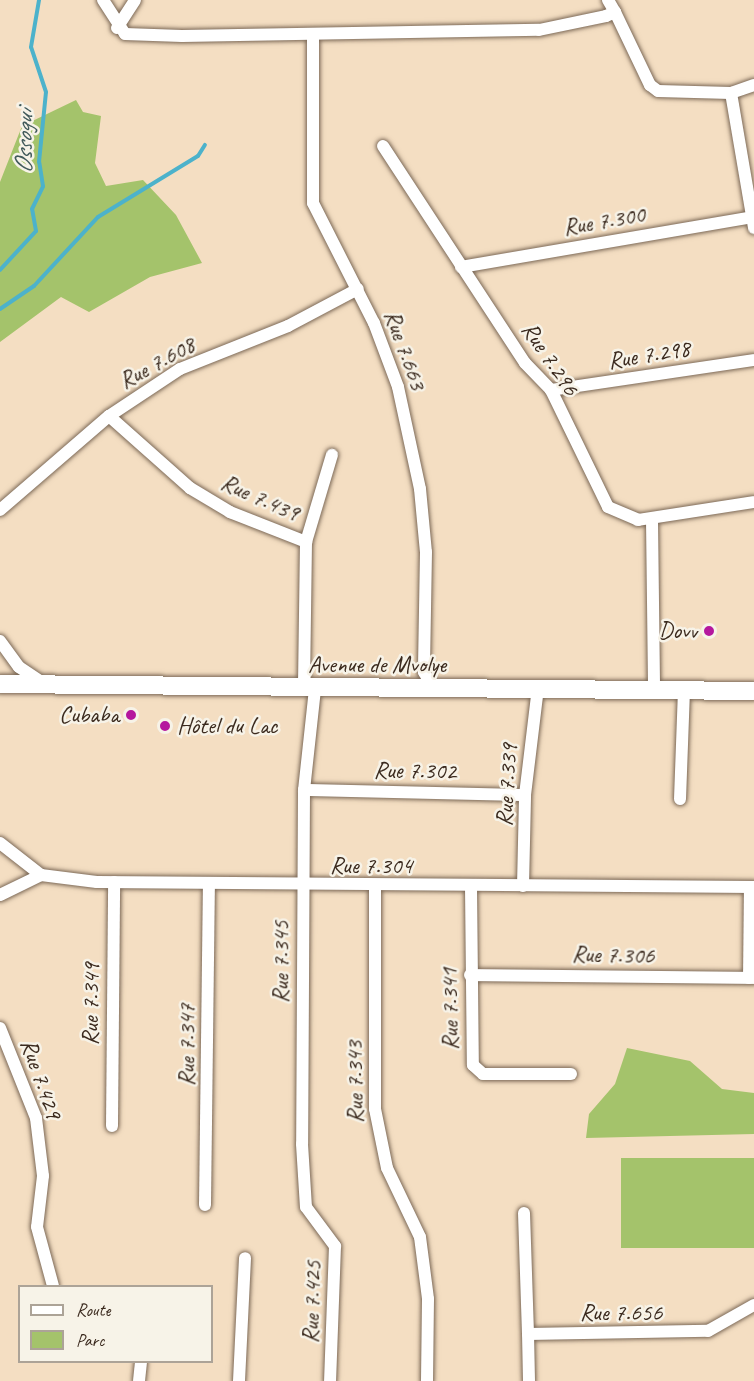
<!DOCTYPE html>
<meta charset="utf-8">
<style>
body{margin:0}
#map{position:relative;width:754px;height:1381px;overflow:hidden;background:#f4dec2;font-family:Caveat,sans-serif}
div>[style]{position:absolute}
[style*='--x']{left:calc(var(--x)*1px);top:calc(var(--y)*1px);width:calc(var(--w)*1px);rotate:calc(var(--a)*1deg)}
.green>*{inset:0;background:#a4c36b;transform-origin:0 0}
.stream>*{height:4px;margin:-2px;padding:0 2px;transform-origin:2px;border-radius:2px;background:#4cb2cb}
.roads{filter:drop-shadow(0 0 2px #7c6957) drop-shadow(0 0 2px #7c6957)}
.minor>*{height:12px;margin:-6px;padding:0 6px;transform-origin:6px;border-radius:6px;background:#fff}
.secondary>*{height:18px;margin:-9px;padding:0 9px;transform-origin:9px;border-radius:9px;background:#fff}
.dots>*{width:16px;height:16px;translate:-50% -50%;box-sizing:border-box;border:3px solid #f7f3e8;border-radius:50%}
span{translate:-50% -50%;white-space:nowrap;text-align:center;line-height:1.15;-webkit-text-stroke:5px #f7f3e8;paint-order:stroke}
.street-label{font-size:24px;color:#3b2a1e}
.poi-label{font-size:24px;color:#3b2a1e}
.right{translate:-100% -50%;text-align:right}
.left{translate:0 -50%;text-align:left}
.water-label{font-size:26px;color:#415a5b;font-style:italic}
.legend{position:absolute;left:18px;top:1285px;width:195px;height:78px;box-sizing:border-box;background:#f7f3e8;border:2px solid #aca397;margin:0;padding:8px 10px;list-style:none;font-size:18px;color:#3b2a1e}
.legend li{display:flex;align-items:center;gap:12px;height:30px}
.legend b{width:30px;border:2px solid #aca397}
</style>
<div id="map">
<div class="green">
<i style="clip-path:polygon(76px 100px,83px 112px,101px 116px,95px 163px,106px 186px,143px 180px,176px 215px,202px 263px,150px 277px,89px 312px,61px 297px,0 342px,0 182px,22px 126px)"></i>
<i style="clip-path:polygon(627px 1048px,690px 1061px,722px 1089px,754px 1093px,754px 1134px,586px 1138px,589px 1114px,615px 1084px)"></i>
<i style="left:754px;top:1158px;width:90px;height:133px;rotate:90deg"></i>
</div>
<div class="stream">
<i style="--x:0;--y:270;--w:53;--a:-47.3"></i>
<i style="--x:36;--y:231;--w:22;--a:-100"></i>
<i style="--x:32;--y:209;--w:25;--a:-64"></i>
<i style="--x:43;--y:186;--w:24;--a:-99"></i>
<i style="--x:39;--y:162;--w:70;--a:-84.3"></i>
<i style="--x:46;--y:92;--w:47;--a:-108.4"></i>
<i style="--x:31;--y:47;--w:48;--a:-80.3"></i>
<i style="--x:0;--y:309;--w:41;--a:-34.1"></i>
<i style="--x:34;--y:286;--w:94;--a:-47.2"></i>
<i style="--x:98;--y:217;--w:117;--a:-31.4"></i>
<i style="--x:198;--y:156;--w:13;--a:-58"></i>
</div>
<div class="roads">
<div class="minor">
<i style="--x:103;--y:0;--w:40;--a:57.1"></i>
<i style="--x:125;--y:34;--w:57;--a:2"></i>
<i style="--x:182;--y:36;--w:357;--a:-1"></i>
<i style="--x:539;--y:30;--w:68;--a:-11.8"></i>
<i style="--x:606;--y:16;--w:10;--a:-24"></i>
<i style="--x:615;--y:12;--w:14;--a:-120"></i>
<i style="--x:615;--y:12;--w:81;--a:64.4"></i>
<i style="--x:650;--y:85;--w:10;--a:37"></i>
<i style="--x:658;--y:91;--w:73;--a:1.6"></i>
<i style="--x:117;--y:28;--w:33;--a:-57"></i>
<i style="--x:313;--y:34;--w:169;--a:90"></i>
<i style="--x:313;--y:203;--w:135;--a:63.1"></i>
<i style="--x:374;--y:323;--w:68;--a:69.4"></i>
<i style="--x:398;--y:387;--w:104;--a:77.8"></i>
<i style="--x:420;--y:489;--w:63;--a:84.6"></i>
<i style="--x:426;--y:552;--w:120;--a:91"></i>
<i style="--x:424;--y:672;--w:20;--a:60"></i>
<i style="--x:754;--y:85;--w:24;--a:161"></i>
<i style="--x:731;--y:93;--w:137;--a:80.3"></i>
<i style="--x:383;--y:146;--w:259;--a:56.8"></i>
<i style="--x:525;--y:363;--w:37;--a:46"></i>
<i style="--x:551;--y:390;--w:130;--a:64"></i>
<i style="--x:608;--y:507;--w:33;--a:23"></i>
<i style="--x:638;--y:520;--w:117;--a:-8.8"></i>
<i style="--x:461;--y:267;--w:297;--a:-9.7"></i>
<i style="--x:551;--y:390;--w:205;--a:-8.4"></i>
<i style="--x:109;--y:416;--w:108;--a:41.6"></i>
<i style="--x:190;--y:488;--w:47;--a:31"></i>
<i style="--x:230;--y:512;--w:82;--a:21.5"></i>
<i style="--x:306;--y:542;--w:138;--a:90.8"></i>
<i style="--x:304;--y:680;--w:14;--a:39"></i>
<i style="--x:315;--y:689;--w:102;--a:96.2"></i>
<i style="--x:304;--y:790;--w:354;--a:90.3"></i>
<i style="--x:302;--y:1144;--w:63;--a:86.4"></i>
<i style="--x:306;--y:1207;--w:49;--a:53.4"></i>
<i style="--x:335;--y:1246;--w:135;--a:92.1"></i>
<i style="--x:0;--y:510;--w:144;--a:-40.8"></i>
<i style="--x:109;--y:416;--w:85;--a:-33.5"></i>
<i style="--x:180;--y:369;--w:116;--a:-21.7"></i>
<i style="--x:288;--y:326;--w:79;--a:-27.9"></i>
<i style="--x:652;--y:520;--w:168;--a:89.3"></i>
<i style="--x:306;--y:542;--w:91;--a:-73.4"></i>
<i style="--x:0;--y:641;--w:32;--a:54"></i>
<i style="--x:19;--y:667;--w:27;--a:34"></i>
<i style="--x:304;--y:790;--w:221;--a:1.3"></i>
<i style="--x:680;--y:799;--w:110;--a:-87.9"></i>
<i style="--x:0;--y:843;--w:52;--a:38"></i>
<i style="--x:41;--y:875;--w:56;--a:7.1"></i>
<i style="--x:97;--y:882;--w:657;--a:0.44"></i>
<i style="--x:523;--y:886;--w:91;--a:-88.7"></i>
<i style="--x:525;--y:795;--w:109;--a:-83.1"></i>
<i style="--x:375;--y:887;--w:222;--a:90"></i>
<i style="--x:375;--y:1109;--w:60;--a:78.5"></i>
<i style="--x:387;--y:1168;--w:76;--a:64.4"></i>
<i style="--x:420;--y:1237;--w:63;--a:82.6"></i>
<i style="--x:428;--y:1299;--w:82;--a:90.7"></i>
<i style="--x:471;--y:887;--w:178;--a:89.4"></i>
<i style="--x:473;--y:1065;--w:13;--a:42"></i>
<i style="--x:483;--y:1074;--w:88;--a:0"></i>
<i style="--x:0;--y:895;--w:46;--a:-26"></i>
<i style="--x:470;--y:975;--w:284;--a:0.6"></i>
<i style="--x:749;--y:978;--w:91;--a:-89.4"></i>
<i style="--x:0;--y:1028;--w:97;--a:68.2"></i>
<i style="--x:36;--y:1118;--w:58;--a:83.1"></i>
<i style="--x:43;--y:1176;--w:51;--a:96.7"></i>
<i style="--x:37;--y:1227;--w:61;--a:74.8"></i>
<i style="--x:112;--y:1126;--w:244;--a:-89.5"></i>
<i style="--x:205;--y:1205;--w:321;--a:-89.3"></i>
<i style="--x:524;--y:1213;--w:121;--a:88.1"></i>
<i style="--x:139;--y:1381;--w:19;--a:-84"></i>
<i style="--x:239;--y:1381;--w:123;--a:-87.2"></i>
<i style="--x:529;--y:1381;--w:47;--a:-91.2"></i>
<i style="--x:528;--y:1334;--w:180;--a:-1"></i>
<i style="--x:708;--y:1331;--w:53;--a:-29.5"></i>
</div>
<div class="secondary">
<i style="--x:0;--y:684;--w:754;--a:0.53"></i>
</div>
</div>
<div class="dots">
<i style="left:709px;top:631px;background:#b5179e"></i>
<i style="left:131px;top:715px;background:#b5179e"></i>
<i style="left:165px;top:726px;background:#b5179e"></i>
</div>
<div class="street-label">
<span style="left:604px;top:221px;rotate:-10deg">Rue 7.300</span>
<span style="left:405px;top:350px;rotate:70deg">Rue 7.663</span>
<span style="left:649px;top:355px;rotate:-9deg">Rue 7.298</span>
<span style="left:550px;top:359px;rotate:56deg">Rue 7.296</span>
<span style="left:157px;top:363px;rotate:-29deg">Rue 7.608</span>
<span style="left:260px;top:498px;rotate:24deg">Rue 7.439</span>
<span style="left:377px;top:665px">Avenue de Mvolye</span>
<span style="left:415px;top:771px;rotate:1deg">Rue 7.302</span>
<span style="left:507px;top:785px;rotate:-86deg">Rue 7.339</span>
<span style="left:371px;top:866px">Rue 7.304</span>
<span style="left:613px;top:955px;rotate:1deg">Rue 7.306</span>
<span style="left:281px;top:962px;rotate:-90deg">Rue 7.345</span>
<span style="left:91px;top:1004px;rotate:-89deg">Rue 7.349</span>
<span style="left:450px;top:1009px;rotate:-91deg">Rue 7.341</span>
<span style="left:187px;top:1045px;rotate:-90deg">Rue 7.347</span>
<span style="left:41px;top:1079px;rotate:71deg">Rue 7.429</span>
<span style="left:355px;top:1082px;rotate:-91deg">Rue 7.343</span>
<span style="left:312px;top:1302px;rotate:-88deg">Rue 7.425</span>
<span style="left:621px;top:1313px">Rue 7.656</span>
</div>
<div class="poi-label">
<span class="right" style="left:697px;top:631px">Dovv</span>
<span class="right" style="left:119px;top:715px">Cubaba</span>
<span class="left" style="left:177px;top:726px">Hôtel du Lac</span>
</div>
<div class="water-label">
<span style="left:24px;top:142px;rotate:-89deg">Ossogui</span>
</div>
<ul class="legend">
<li><b style="height:8px;background:#fff"></b>Route</li>
<li><b style="height:16px;background:#a4c36b"></b>Parc</li>
</ul>
</div>
